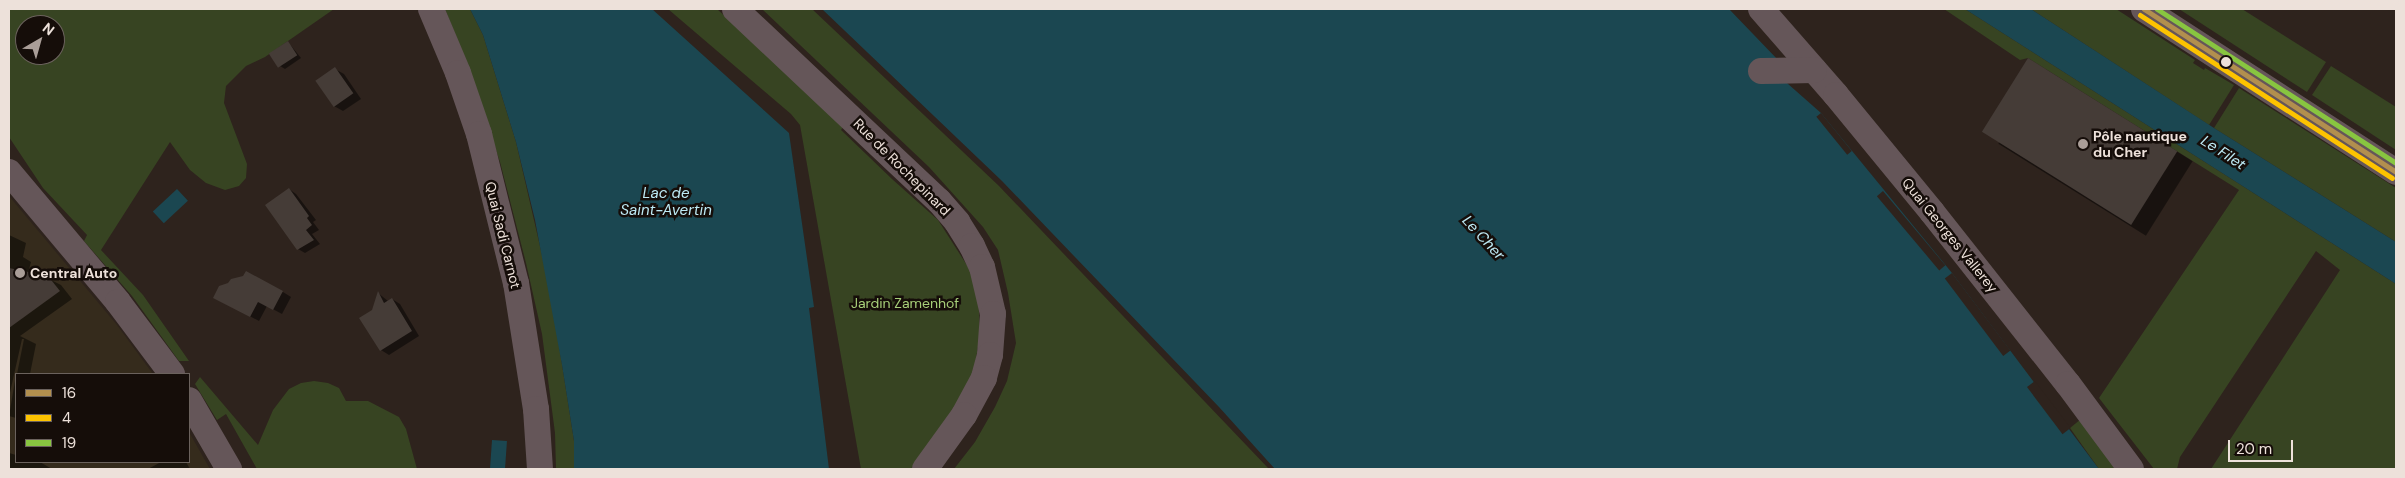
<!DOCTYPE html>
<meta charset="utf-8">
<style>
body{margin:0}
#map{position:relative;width:2405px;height:478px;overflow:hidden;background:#2e231d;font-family:"DM Sans",sans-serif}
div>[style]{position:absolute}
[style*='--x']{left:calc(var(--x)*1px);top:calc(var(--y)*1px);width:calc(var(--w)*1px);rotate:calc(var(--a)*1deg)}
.commercial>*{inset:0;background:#352b1c}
.green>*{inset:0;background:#374422}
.water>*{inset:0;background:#1b4751;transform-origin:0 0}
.pier>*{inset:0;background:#2e231d;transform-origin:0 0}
.shadow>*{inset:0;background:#0007;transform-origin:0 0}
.building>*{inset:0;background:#453c37;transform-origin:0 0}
.minor>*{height:26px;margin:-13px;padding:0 13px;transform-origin:13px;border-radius:13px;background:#655659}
.bus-1>*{height:5px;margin:-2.5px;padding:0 2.5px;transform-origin:2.5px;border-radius:2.5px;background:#b28f4e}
.bus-2>*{height:5px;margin:-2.5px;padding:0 2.5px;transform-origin:2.5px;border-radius:2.5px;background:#fdc300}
.bus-3>*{height:5px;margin:-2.5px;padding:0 2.5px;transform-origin:2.5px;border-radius:2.5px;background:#88c540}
.dots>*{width:14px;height:14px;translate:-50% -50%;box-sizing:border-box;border:2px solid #150d09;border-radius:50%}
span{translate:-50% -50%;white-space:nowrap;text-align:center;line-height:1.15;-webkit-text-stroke:5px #150d09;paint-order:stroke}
.poi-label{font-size:14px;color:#ede1da;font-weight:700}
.left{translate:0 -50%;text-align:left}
.street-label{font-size:14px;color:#ede1da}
.park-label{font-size:14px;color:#a7cf79}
.water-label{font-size:15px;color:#bdeaf5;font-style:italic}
.frame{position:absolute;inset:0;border:10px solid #ede1da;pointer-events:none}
.legend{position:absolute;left:15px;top:373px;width:175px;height:90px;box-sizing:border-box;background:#150d09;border:1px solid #6b625d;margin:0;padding:6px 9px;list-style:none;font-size:15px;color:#ede1da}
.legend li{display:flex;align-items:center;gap:10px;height:25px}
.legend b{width:25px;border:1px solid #6b625d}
.north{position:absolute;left:15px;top:15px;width:50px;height:50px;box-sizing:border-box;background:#150d09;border:1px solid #6b625d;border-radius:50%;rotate:38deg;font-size:14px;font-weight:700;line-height:20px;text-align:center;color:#ede1da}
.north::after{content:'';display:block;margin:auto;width:18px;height:22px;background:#aa9e98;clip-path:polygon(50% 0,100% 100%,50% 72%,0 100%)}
.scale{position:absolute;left:2228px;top:440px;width:65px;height:22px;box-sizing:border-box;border:2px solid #ede1da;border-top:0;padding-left:6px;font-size:15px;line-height:18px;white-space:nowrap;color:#ede1da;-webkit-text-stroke:4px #150d09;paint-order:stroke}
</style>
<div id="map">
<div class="commercial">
<i style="clip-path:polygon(9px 196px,117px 325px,153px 374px,16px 374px,16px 462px,189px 462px,189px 432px,210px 469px,9px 469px)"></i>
</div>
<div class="green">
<i style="clip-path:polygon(evenodd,9px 9px,334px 9px,265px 57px,246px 66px,226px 86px,224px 103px,247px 164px,246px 178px,239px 186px,225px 190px,206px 183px,190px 170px,170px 142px,101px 250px,143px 295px,189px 361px,179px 361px,132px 296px,84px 241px,87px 235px,43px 188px,9px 137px,9px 9px,25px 25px,55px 25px,55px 55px,25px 55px,25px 25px)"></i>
<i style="clip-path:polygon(445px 9px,470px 9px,483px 35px,516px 142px,551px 294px,574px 441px,574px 469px,556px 469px,555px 433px,542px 334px,526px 263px,500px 162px,468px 66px)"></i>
<i style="clip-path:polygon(668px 9px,717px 9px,844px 126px,841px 130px,892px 179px,938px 220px,970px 270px,978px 291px,980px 334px,974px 371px,966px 392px,911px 469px,861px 469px,800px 125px,791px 114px)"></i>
<i style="clip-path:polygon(762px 9px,812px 9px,999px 186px,1269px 469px,954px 469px,975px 442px,995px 407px,1007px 381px,1016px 343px,1008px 293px,998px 250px,983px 227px,929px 167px)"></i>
<i style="clip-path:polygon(1944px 9px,1965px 9px,2396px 284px,2396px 469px,2211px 469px,2340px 270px,2316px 251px,2180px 457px,2177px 469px,2154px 469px,2099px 398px,2239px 190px,2028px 58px,2020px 60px)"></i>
<i style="clip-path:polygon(2031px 9px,2116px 9px,2195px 60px,2193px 63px,2204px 70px,2205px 68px,2234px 85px,2209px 125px)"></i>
<i style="clip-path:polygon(2179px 9px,2242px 9px,2326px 62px,2307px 92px)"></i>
<i style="clip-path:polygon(2331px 66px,2396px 107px,2396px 150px,2312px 95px)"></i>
<i style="clip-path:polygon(2239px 88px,2396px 188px,2396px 242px,2214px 128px)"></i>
<i style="clip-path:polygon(200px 377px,258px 445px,273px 410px,289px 389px,301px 383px,314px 381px,328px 383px,339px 388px,346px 401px,368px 401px,399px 417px,406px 429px,417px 469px,257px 469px,226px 414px,217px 420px,195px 384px)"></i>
<i style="clip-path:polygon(2081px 419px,2119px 469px,2099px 469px,2070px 428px)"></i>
</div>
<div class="water">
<i style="clip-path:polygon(470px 9px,652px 9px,789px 133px,814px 307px,809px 308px,829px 469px,574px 469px,574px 441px,562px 365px,535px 220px,516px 142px,483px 35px)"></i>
<i style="clip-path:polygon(822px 9px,1729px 9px,1779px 61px,1779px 76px,1821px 113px,1952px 273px,2099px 469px,1275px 469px,1219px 407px,1002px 181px)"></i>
<i style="clip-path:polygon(1965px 9px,2031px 9px,2214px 128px,2396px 242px,2396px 284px)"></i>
<i style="left:177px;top:189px;width:16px;height:33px;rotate:47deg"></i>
<i style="left:492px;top:440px;width:15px;height:29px;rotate:4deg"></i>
</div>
<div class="pier">
<i style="left:1821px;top:113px;width:49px;height:6px;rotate:51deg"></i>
<i style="left:1883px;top:191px;width:97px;height:8px;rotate:50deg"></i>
<i style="left:1952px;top:273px;width:97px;height:9px;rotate:53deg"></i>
<i style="left:2035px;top:381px;width:59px;height:10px;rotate:53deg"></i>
</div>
<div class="shadow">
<i style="clip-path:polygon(288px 42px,301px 58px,285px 69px,280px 66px)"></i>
<i style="clip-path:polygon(335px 69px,344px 74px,361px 99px,343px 111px,334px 106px)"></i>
<i style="left:2045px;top:69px;width:174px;height:88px;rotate:32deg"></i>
<i style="clip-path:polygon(289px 189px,296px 194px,316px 220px,313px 222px,319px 230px,312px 234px,320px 244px,305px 253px,298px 249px)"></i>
<i style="clip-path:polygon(9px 235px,26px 243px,23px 257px,31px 262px,28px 273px,47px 278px,61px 285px,72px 299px,20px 336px,36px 344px,30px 374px,17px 374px,24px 339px,22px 339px,9px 397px)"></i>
<i style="clip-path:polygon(283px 292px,291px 297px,282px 314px,267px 306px,259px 321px,223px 302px)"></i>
<i style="clip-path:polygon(378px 293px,388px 301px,392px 299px,400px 304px,419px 336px,389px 355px,381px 350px,373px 311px)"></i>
<i style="clip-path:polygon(16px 375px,16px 418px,9px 416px)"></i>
<i style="clip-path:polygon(9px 453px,16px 455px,16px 462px,40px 462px,52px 469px,9px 469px)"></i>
<i style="clip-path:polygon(161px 462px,186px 462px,190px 469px,148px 469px)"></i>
</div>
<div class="building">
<i style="left:288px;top:41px;width:17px;height:23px;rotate:57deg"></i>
<i style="left:2028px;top:58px;width:176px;height:87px;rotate:32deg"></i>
<i style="left:335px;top:67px;width:32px;height:24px;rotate:55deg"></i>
<i style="clip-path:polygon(289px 188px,309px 216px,307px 218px,312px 225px,306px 230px,314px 240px,297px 250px,265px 205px)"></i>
<i style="clip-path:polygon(9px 268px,48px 276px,60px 291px,9px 328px)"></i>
<i style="clip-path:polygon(246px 271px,283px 291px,273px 310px,258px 302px,250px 317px,213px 298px,219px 286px,228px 283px,231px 279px,243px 276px)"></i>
<i style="clip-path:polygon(378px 291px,384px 303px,392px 298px,412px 331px,380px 351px,359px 318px,372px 310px)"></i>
</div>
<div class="minor">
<i style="--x:431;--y:9;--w:69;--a:67.1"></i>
<i style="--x:458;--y:73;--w:65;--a:71"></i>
<i style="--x:479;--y:134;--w:154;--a:76.1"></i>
<i style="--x:516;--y:283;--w:128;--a:81"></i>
<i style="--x:536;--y:409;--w:60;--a:86.2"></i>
<i style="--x:735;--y:9;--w:280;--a:43.3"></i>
<i style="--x:939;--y:201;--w:28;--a:49"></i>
<i style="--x:957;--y:222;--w:28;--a:58"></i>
<i style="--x:972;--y:246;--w:23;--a:65"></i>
<i style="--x:982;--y:267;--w:48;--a:76.8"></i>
<i style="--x:993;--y:314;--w:41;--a:94.2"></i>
<i style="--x:990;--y:355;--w:24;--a:105"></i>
<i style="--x:984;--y:378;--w:42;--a:118.4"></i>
<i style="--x:964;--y:415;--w:67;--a:125.8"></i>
<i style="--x:1761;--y:9;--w:114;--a:48.9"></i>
<i style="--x:1836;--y:95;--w:151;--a:50.6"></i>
<i style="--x:1932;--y:212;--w:219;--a:51.7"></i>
<i style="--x:2068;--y:384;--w:106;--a:53.5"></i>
<i style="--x:2144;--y:9;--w:300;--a:32.9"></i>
<i style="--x:1761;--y:71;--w:53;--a:-1.1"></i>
<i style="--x:9;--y:172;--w:170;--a:50"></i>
<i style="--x:118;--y:302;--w:90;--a:53.1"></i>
<i style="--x:189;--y:400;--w:80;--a:59.9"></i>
</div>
<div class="bus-1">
<i style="--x:2144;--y:9;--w:300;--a:32.9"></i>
</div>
<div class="bus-2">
<i style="--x:2140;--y:15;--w:300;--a:32.9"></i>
</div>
<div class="bus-3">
<i style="--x:2157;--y:9;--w:284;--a:32.8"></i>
</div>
<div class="dots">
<i style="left:2226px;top:62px;background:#ede1da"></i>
<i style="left:2083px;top:144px;background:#aa9e98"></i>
<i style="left:20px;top:273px;background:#aa9e98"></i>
</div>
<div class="poi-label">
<span class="left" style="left:2093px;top:144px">Pôle nautique<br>du Cher</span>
<span class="left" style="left:30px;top:273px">Central Auto</span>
</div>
<div class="street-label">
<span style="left:902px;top:167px;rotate:45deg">Rue de Rochepinard</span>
<span style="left:503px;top:235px;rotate:76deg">Quai Sadi Carnot</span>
<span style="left:1950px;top:235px;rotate:51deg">Quai Georges Vallerey</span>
</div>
<div class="park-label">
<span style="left:905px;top:303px">Jardin Zamenhof</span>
</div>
<div class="water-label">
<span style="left:2223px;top:153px;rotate:33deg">Le Filet</span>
<span style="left:666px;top:202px">Lac de<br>Saint-Avertin</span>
<span style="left:1483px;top:238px;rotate:47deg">Le Cher</span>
</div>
<div class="frame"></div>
<ul class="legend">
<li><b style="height:6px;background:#b28f4e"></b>16</li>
<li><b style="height:6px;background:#fdc300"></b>4</li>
<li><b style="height:6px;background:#88c540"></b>19</li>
</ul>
<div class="north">N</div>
<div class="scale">20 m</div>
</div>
